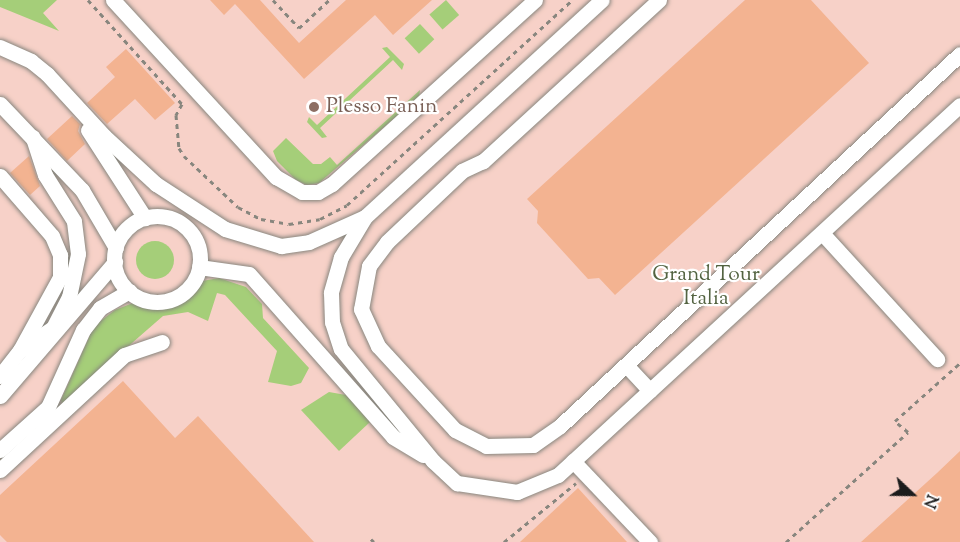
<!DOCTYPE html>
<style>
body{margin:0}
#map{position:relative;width:960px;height:542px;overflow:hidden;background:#f5f1e0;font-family:"Sorts Mill Goudy",serif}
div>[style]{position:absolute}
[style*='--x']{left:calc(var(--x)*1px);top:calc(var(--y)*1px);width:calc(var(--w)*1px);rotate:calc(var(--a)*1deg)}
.built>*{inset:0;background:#f7d1c8;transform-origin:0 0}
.green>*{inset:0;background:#a5ce79;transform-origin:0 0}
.round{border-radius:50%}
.building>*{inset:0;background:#f3b391}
.path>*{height:3px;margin-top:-1.5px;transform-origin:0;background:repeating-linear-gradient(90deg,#88867e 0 4.5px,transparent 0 9px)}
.roads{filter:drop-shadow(0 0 2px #88867e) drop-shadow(0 0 2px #88867e)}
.minor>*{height:15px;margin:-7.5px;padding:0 7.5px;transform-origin:7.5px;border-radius:7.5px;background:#fff}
.minor>.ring{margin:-7.5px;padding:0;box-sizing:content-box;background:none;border:15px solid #fff;border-radius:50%}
.dots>*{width:16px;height:16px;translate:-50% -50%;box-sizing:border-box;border:3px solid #fff;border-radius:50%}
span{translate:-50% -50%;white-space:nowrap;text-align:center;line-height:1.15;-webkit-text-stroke:4.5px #fff;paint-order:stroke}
.education-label{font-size:21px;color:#785e54}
.left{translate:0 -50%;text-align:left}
.park-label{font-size:21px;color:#536341}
.north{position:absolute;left:882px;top:464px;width:60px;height:60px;-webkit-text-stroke:4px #fff;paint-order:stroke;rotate:112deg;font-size:16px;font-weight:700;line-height:24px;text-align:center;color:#1c1c1c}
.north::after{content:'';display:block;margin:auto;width:21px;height:27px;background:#1c1c1c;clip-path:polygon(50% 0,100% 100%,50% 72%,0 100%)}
</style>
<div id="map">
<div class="built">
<i style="left:0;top:0;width:960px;height:542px"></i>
</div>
<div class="green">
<i style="clip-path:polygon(0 0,57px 0,43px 13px,59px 31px,0 7px)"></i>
<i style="left:446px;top:0;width:20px;height:22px;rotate:49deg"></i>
<i style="left:420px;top:24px;width:21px;height:21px;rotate:47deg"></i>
<i style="clip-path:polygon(387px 47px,404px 64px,402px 70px,393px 60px,320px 128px,327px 137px,322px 138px,307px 122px,309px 117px,317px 125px,390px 57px,382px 48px)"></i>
<i style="clip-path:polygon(420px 90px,419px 97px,319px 183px,307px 185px,296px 180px,277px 161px,273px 151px,286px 138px,313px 164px,321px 164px,330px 157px,337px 165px)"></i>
<i class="round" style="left:136px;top:241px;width:38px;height:38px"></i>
<i style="clip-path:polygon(219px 278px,246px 287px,262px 304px,263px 318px,309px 368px,301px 383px,291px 386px,268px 382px,277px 351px,225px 295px,217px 293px,208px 321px,188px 312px,163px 316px,62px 404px,61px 400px,94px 326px,115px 310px,133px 303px,176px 302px,202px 281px)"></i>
<i style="clip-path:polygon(329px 392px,346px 395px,370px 422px,339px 451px,301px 410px)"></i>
</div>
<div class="building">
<i style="clip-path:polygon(210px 0,260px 0,299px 43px,346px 0,432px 0,393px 35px,375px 15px,304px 79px,235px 4px,224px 15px)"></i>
<i style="clip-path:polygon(745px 0,811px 0,869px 63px,615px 295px,599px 278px,588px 279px,537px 223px,538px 211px,527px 199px)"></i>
<i style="clip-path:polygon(126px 49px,175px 103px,155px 120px,135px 99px,107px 124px,87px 103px,115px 77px,106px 67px)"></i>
<i style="clip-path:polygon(72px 116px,80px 124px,78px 131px,85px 144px,67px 161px,47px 139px)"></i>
<i style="clip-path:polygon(29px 156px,40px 186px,30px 195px,10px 173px)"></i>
<i style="clip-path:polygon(123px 381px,175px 438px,198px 416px,314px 542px,7px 542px,0 535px,0 495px)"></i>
<i style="clip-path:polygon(960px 451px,960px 542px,861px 542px,937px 473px)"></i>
<i style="clip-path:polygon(578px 488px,627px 542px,520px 542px)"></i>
</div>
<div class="path">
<i style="--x:88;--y:0;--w:140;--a:47.9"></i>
<i style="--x:182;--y:104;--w:13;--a:119"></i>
<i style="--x:176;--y:115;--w:33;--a:85"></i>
<i style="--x:179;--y:148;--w:9;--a:58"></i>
<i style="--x:184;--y:156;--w:74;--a:43.4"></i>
<i style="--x:238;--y:207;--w:26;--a:28"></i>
<i style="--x:261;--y:219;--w:28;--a:10"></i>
<i style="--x:289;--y:224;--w:31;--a:-9"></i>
<i style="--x:320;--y:219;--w:30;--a:-27"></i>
<i style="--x:347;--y:205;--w:304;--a:-42.3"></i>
<i style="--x:273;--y:0;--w:38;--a:47"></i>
<i style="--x:299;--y:28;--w:41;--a:-43"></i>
<i style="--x:371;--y:539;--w:4;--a:45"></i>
<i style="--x:504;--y:542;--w:93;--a:-39.3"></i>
<i style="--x:786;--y:542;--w:164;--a:-42"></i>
<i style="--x:908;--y:432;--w:17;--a:-140"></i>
<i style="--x:895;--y:421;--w:87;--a:-41.7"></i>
</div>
<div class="roads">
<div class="minor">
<i style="--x:113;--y:0;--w:241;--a:47.4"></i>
<i style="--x:276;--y:177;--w:30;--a:30"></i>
<i style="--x:302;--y:192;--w:16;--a:0"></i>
<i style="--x:318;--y:192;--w:16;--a:-30"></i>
<i style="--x:332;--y:184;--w:274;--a:-42.2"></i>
<i style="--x:659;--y:0;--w:239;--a:137.5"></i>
<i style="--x:483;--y:161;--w:23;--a:155"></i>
<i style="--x:462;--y:171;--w:103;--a:136.6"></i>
<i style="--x:387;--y:242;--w:30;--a:127"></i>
<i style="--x:369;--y:266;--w:44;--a:100.5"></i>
<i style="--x:361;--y:309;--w:41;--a:65.3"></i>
<i style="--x:378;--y:346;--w:114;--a:47.5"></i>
<i style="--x:455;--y:430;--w:35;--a:27"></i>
<i style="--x:486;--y:446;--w:47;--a:-1.2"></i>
<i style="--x:533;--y:445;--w:33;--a:-35"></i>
<i style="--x:560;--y:426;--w:546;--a:-42.92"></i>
<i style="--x:0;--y:47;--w:34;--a:24"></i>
<i style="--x:31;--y:61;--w:21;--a:39"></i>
<i style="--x:47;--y:74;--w:84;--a:47.4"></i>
<i style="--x:104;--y:136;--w:71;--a:42.7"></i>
<i style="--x:156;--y:184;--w:82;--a:33.1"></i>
<i style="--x:225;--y:229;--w:59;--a:16.9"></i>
<i style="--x:281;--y:246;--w:28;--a:-8"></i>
<i style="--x:309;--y:242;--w:61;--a:-24.1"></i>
<i style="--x:365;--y:217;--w:321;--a:-42.5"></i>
<i style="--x:0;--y:104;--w:119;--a:46.4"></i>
<i style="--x:82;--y:190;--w:67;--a:59.6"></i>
<i style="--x:88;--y:130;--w:105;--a:57.1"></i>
<i style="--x:0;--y:176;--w:79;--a:49.1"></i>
<i style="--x:52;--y:236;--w:21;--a:67"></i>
<i style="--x:60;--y:255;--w:22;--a:90"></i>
<i style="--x:60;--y:277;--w:83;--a:118.7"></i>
<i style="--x:20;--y:350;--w:33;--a:128"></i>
<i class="ring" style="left:114px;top:216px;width:71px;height:71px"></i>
<i style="--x:365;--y:217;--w:47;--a:121"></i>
<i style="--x:341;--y:257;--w:37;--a:106"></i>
<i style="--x:331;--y:293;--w:29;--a:88"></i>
<i style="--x:332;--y:322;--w:28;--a:72"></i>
<i style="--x:341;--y:349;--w:145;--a:50.6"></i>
<i style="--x:433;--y:461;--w:33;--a:43"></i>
<i style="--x:457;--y:483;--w:61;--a:8.5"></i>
<i style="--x:517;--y:492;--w:44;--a:-22.5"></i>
<i style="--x:558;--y:475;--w:546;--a:-42.63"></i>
<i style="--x:822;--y:233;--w:171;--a:47.6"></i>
<i style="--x:199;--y:267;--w:50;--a:8"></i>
<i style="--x:249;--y:274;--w:217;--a:48.5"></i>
<i style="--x:393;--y:437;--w:35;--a:31"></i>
<i style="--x:20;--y:350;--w:40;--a:-34"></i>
<i style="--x:53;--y:328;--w:35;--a:-63"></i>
<i style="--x:69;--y:297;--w:44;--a:-78.2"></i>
<i style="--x:78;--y:254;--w:33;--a:-97"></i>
<i style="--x:74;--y:221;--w:54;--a:-122.2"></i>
<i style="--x:45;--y:175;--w:40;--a:-108"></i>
<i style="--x:626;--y:365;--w:35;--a:47"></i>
<i style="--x:0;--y:396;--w:177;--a:-49.4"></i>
<i style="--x:0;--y:450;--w:64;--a:-41.9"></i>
<i style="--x:48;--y:407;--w:85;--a:-65.6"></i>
<i style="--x:83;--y:330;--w:28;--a:-52"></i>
<i style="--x:100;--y:308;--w:34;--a:-30"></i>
<i style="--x:573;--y:461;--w:112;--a:46.5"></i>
<i style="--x:0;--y:470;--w:169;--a:-42.8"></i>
<i style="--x:124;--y:355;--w:40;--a:-18.9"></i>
</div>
</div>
<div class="dots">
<i style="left:314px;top:107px;background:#8d6e63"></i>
</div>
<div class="education-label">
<span class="left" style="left:326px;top:107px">Plesso Fanin</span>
</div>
<div class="park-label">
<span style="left:706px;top:287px">Grand Tour<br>Italia</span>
</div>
<div class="north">N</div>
</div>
